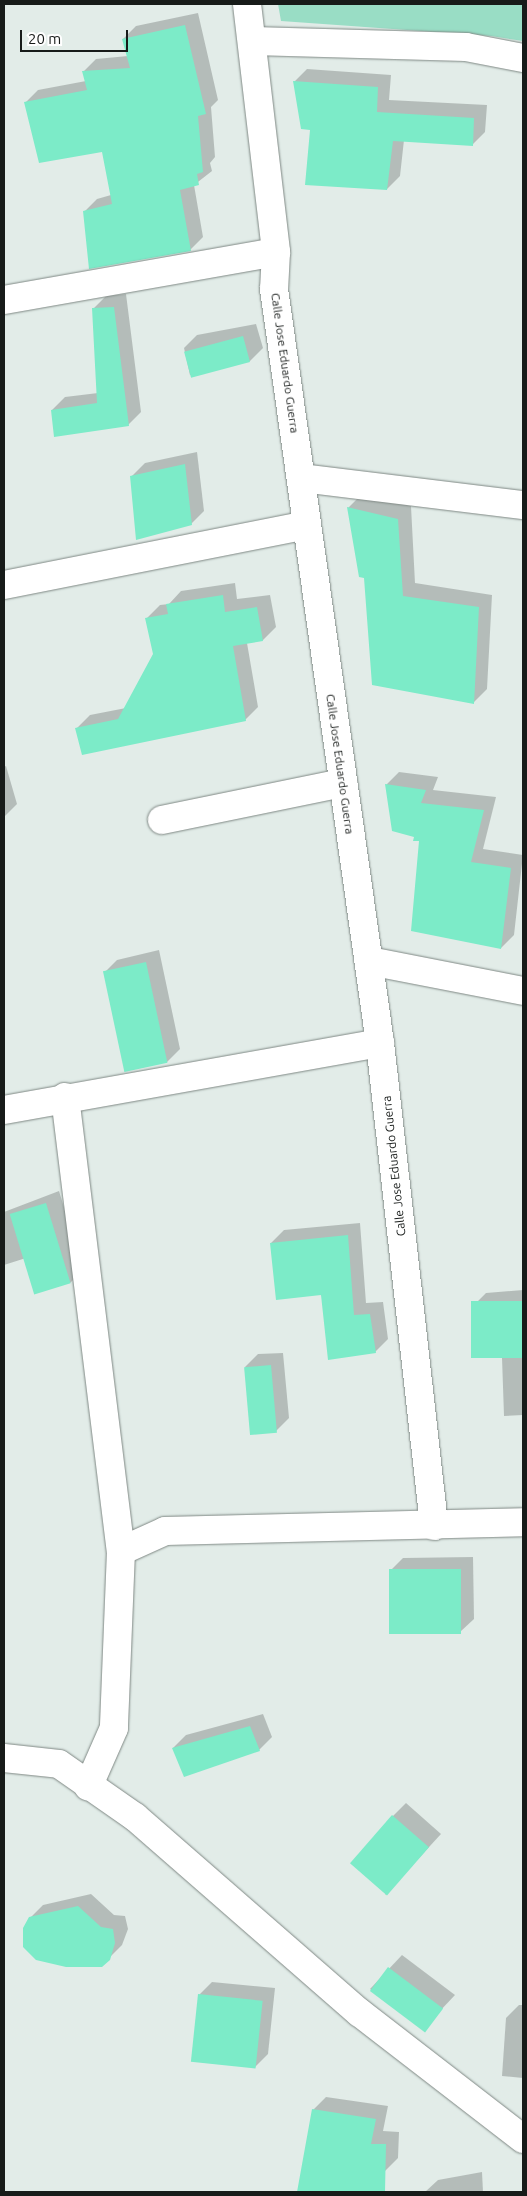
<!DOCTYPE html>
<style>
body{margin:0}
#map{position:relative;width:527px;height:2196px;overflow:hidden;background:#e2ece8;font-family:Ubuntu,sans-serif}
div>[style]{position:absolute}
[style*='--x']{left:calc(var(--x)*1px);top:calc(var(--y)*1px);width:calc(var(--w)*1px);rotate:calc(var(--a)*1deg)}
.green>*{inset:0;background:#99ddc5}
.shadow>*{inset:0;background:#0003}
.building>*{inset:0;background:#7cebc8;transform-origin:0 0}
.roads{filter:drop-shadow(0 0 1px #7f8884) drop-shadow(0 0 1px #7f8884)}
.minor>*{height:28px;margin:-14px;padding:0 14px;transform-origin:14px;border-radius:14px;background:#fff}
span{translate:-50% -50%;white-space:nowrap;text-align:center;line-height:1.15;-webkit-text-stroke:4px #fff;paint-order:stroke}
.street-label{font-size:12px;color:#171b19}
.frame{position:absolute;inset:0;border:5px solid #171b19;pointer-events:none}
.scale{position:absolute;left:20px;top:30px;width:108px;height:22px;box-sizing:border-box;border:2px solid #171b19;border-top:0;padding-left:6px;font-size:15px;line-height:18px;white-space:nowrap;color:#171b19;-webkit-text-stroke:4px #fff;paint-order:stroke}
</style>
<div id="map">
<div class="green">
<i style="clip-path:polygon(278px 4px,523px 4px,523px 41px,491px 36px,281px 21px)"></i>
</div>
<div class="shadow">
<i style="clip-path:polygon(198px 13px,218px 100px,211px 107px,215px 157px,210px 163px,212px 171px,194px 185px,203px 237px,190px 250px,84px 212px,97px 199px,111px 195px,103px 151px,25px 103px,38px 90px,86px 81px,83px 72px,96px 59px,128px 56px,123px 39px,136px 26px)"></i>
<i style="clip-path:polygon(307px 69px,391px 75px,389px 100px,487px 105px,485px 132px,472px 145px,404px 140px,400px 176px,387px 189px,312px 128px,294px 82px)"></i>
<i style="clip-path:polygon(126px 294px,141px 412px,128px 425px,52px 410px,65px 397px,98px 393px,93px 309px,106px 296px)"></i>
<i style="clip-path:polygon(256px 324px,263px 348px,250px 361px,190px 375px,184px 348px,197px 335px)"></i>
<i style="clip-path:polygon(197px 452px,204px 511px,191px 524px,132px 476px,145px 463px)"></i>
<i style="clip-path:polygon(361px 495px,411px 506px,415px 583px,492px 595px,487px 689px,474px 702px,366px 577px,348px 508px)"></i>
<i style="clip-path:polygon(235px 583px,237px 599px,270px 595px,276px 627px,263px 640px,247px 643px,258px 707px,245px 720px,77px 728px,90px 715px,126px 708px,154px 654px,147px 618px,160px 605px,169px 604px,181px 591px)"></i>
<i style="clip-path:polygon(6px 766px,17px 804px,4px 817px,4px 767px)"></i>
<i style="clip-path:polygon(399px 772px,438px 777px,433px 790px,496px 797px,483px 849px,523px 855px,514px 935px,501px 948px,416px 836px,386px 785px)"></i>
<i style="clip-path:polygon(159px 950px,180px 1049px,167px 1062px,104px 973px,117px 960px)"></i>
<i style="clip-path:polygon(59px 1191px,83px 1270px,70px 1283px,26px 1258px,4px 1265px,4px 1212px)"></i>
<i style="clip-path:polygon(360px 1223px,366px 1303px,383px 1302px,388px 1339px,375px 1352px,271px 1243px,284px 1230px)"></i>
<i style="clip-path:polygon(523px 1290px,523px 1415px,504px 1416px,502px 1358px,473px 1306px,486px 1293px)"></i>
<i style="clip-path:polygon(283px 1353px,289px 1418px,276px 1431px,245px 1367px,258px 1354px)"></i>
<i style="clip-path:polygon(473px 1557px,474px 1619px,460px 1632px,390px 1571px,403px 1558px)"></i>
<i style="clip-path:polygon(263px 1714px,272px 1737px,259px 1750px,173px 1748px,186px 1735px)"></i>
<i style="clip-path:polygon(406px 1803px,441px 1834px,385px 1895px,393px 1816px)"></i>
<i style="clip-path:polygon(91px 1894px,114px 1915px,125px 1916px,128px 1929px,122px 1945px,102px 1965px,30px 1918px,43px 1905px)"></i>
<i style="clip-path:polygon(402px 1955px,455px 1995px,423px 2029px,370px 1989px)"></i>
<i style="clip-path:polygon(212px 1982px,275px 1988px,268px 2054px,255px 2067px,199px 1995px)"></i>
<i style="clip-path:polygon(519px 2005px,523px 2005px,523px 2078px,502px 2076px,506px 2018px)"></i>
<i style="clip-path:polygon(326px 2097px,388px 2106px,383px 2131px,399px 2132px,398px 2158px,385px 2171px,348px 2166px,343px 2192px,298px 2192px,313px 2110px)"></i>
<i style="clip-path:polygon(482px 2172px,483px 2192px,425px 2192px,438px 2180px)"></i>
</div>
<div class="building">
<i style="clip-path:polygon(185px 25px,206px 114px,198px 116px,203px 172px,197px 174px,199px 185px,180px 190px,191px 251px,89px 269px,83px 211px,112px 204px,102px 152px,39px 163px,24px 102px,87px 90px,82px 71px,130px 68px,122px 39px)"></i>
<i style="clip-path:polygon(293px 81px,378px 87px,377px 112px,474px 118px,473px 146px,393px 141px,387px 190px,305px 185px,310px 130px,301px 129px)"></i>
<i style="clip-path:polygon(114px 307px,129px 426px,54px 437px,51px 410px,97px 403px,92px 308px)"></i>
<i style="left:243px;top:336px;width:27px;height:61px;rotate:75deg"></i>
<i style="clip-path:polygon(185px 464px,192px 525px,136px 540px,130px 476px)"></i>
<i style="clip-path:polygon(347px 507px,398px 519px,403px 596px,479px 607px,474px 704px,372px 685px,364px 578px,359px 577px)"></i>
<i style="clip-path:polygon(223px 595px,225px 612px,257px 607px,263px 641px,233px 646px,246px 721px,82px 755px,75px 728px,118px 719px,153px 654px,145px 618px,168px 614px,166px 604px)"></i>
<i style="clip-path:polygon(385px 784px,426px 790px,421px 803px,484px 810px,471px 862px,511px 868px,501px 949px,411px 931px,419px 841px,413px 841px,414px 837px,392px 831px)"></i>
<i style="left:146px;top:962px;width:103px;height:44px;rotate:78deg"></i>
<i style="left:46px;top:1203px;width:84px;height:38px;rotate:73deg"></i>
<i style="clip-path:polygon(348px 1235px,354px 1315px,370px 1314px,376px 1353px,328px 1360px,321px 1295px,276px 1300px,270px 1243px)"></i>
<i style="left:523px;top:1301px;width:57px;height:52px;rotate:90deg"></i>
<i style="left:271px;top:1365px;width:68px;height:27px;rotate:85deg"></i>
<i style="left:461px;top:1569px;width:65px;height:72px;rotate:90deg"></i>
<i style="clip-path:polygon(250px 1726px,260px 1751px,184px 1777px,172px 1748px)"></i>
<i style="left:392px;top:1815px;width:49px;height:64px;rotate:41deg"></i>
<i style="clip-path:polygon(78px 1906px,101px 1927px,113px 1929px,115px 1943px,110px 1960px,102px 1967px,66px 1967px,36px 1960px,23px 1947px,23px 1928px,29px 1917px)"></i>
<i style="left:388px;top:1967px;width:69px;height:30px;rotate:37deg"></i>
<i style="left:198px;top:1994px;width:65px;height:68px;rotate:6deg"></i>
<i style="clip-path:polygon(312px 2109px,376px 2119px,371px 2144px,386px 2144px,385px 2192px,297px 2192px)"></i>
</div>
<div class="roads">
<div class="minor">
<i style="--x:247;--y:4;--w:250;--a:83.3"></i>
<i style="--x:276;--y:252;--w:37;--a:93"></i>
<i style="--x:274;--y:289;--w:761;--a:82"></i>
<i style="--x:380;--y:1043;--w:486;--a:83.6"></i>
<i style="--x:253;--y:41;--w:213;--a:1.6"></i>
<i style="--x:466;--y:47;--w:58;--a:10.9"></i>
<i style="--x:4;--y:300;--w:276;--a:-10"></i>
<i style="--x:302;--y:478;--w:223;--a:7"></i>
<i style="--x:4;--y:585;--w:308;--a:-11.2"></i>
<i style="--x:162;--y:820;--w:185;--a:-11.6"></i>
<i style="--x:369;--y:961;--w:157;--a:11"></i>
<i style="--x:65;--y:1097;--w:457;--a:83"></i>
<i style="--x:121;--y:1551;--w:177;--a:92.3"></i>
<i style="--x:114;--y:1728;--w:64;--a:113.8"></i>
<i style="--x:4;--y:1110;--w:382;--a:-10.1"></i>
<i style="--x:121;--y:1551;--w:48;--a:-24.4"></i>
<i style="--x:165;--y:1531;--w:358;--a:-1.4"></i>
<i style="--x:4;--y:1758;--w:55;--a:6.2"></i>
<i style="--x:59;--y:1764;--w:93;--a:34.9"></i>
<i style="--x:135;--y:1817;--w:298;--a:41.1"></i>
<i style="--x:360;--y:2013;--w:206;--a:37.7"></i>
</div>
</div>
<div class="street-label">
<span style="left:285px;top:363px;rotate:82deg">Calle Jose Eduardo Guerra</span>
<span style="left:340px;top:764px;rotate:82deg">Calle Jose Eduardo Guerra</span>
<span style="left:394px;top:1166px;rotate:-96deg">Calle Jose Eduardo Guerra</span>
</div>
<div class="frame"></div>
<div class="scale">20 m</div>
</div>
